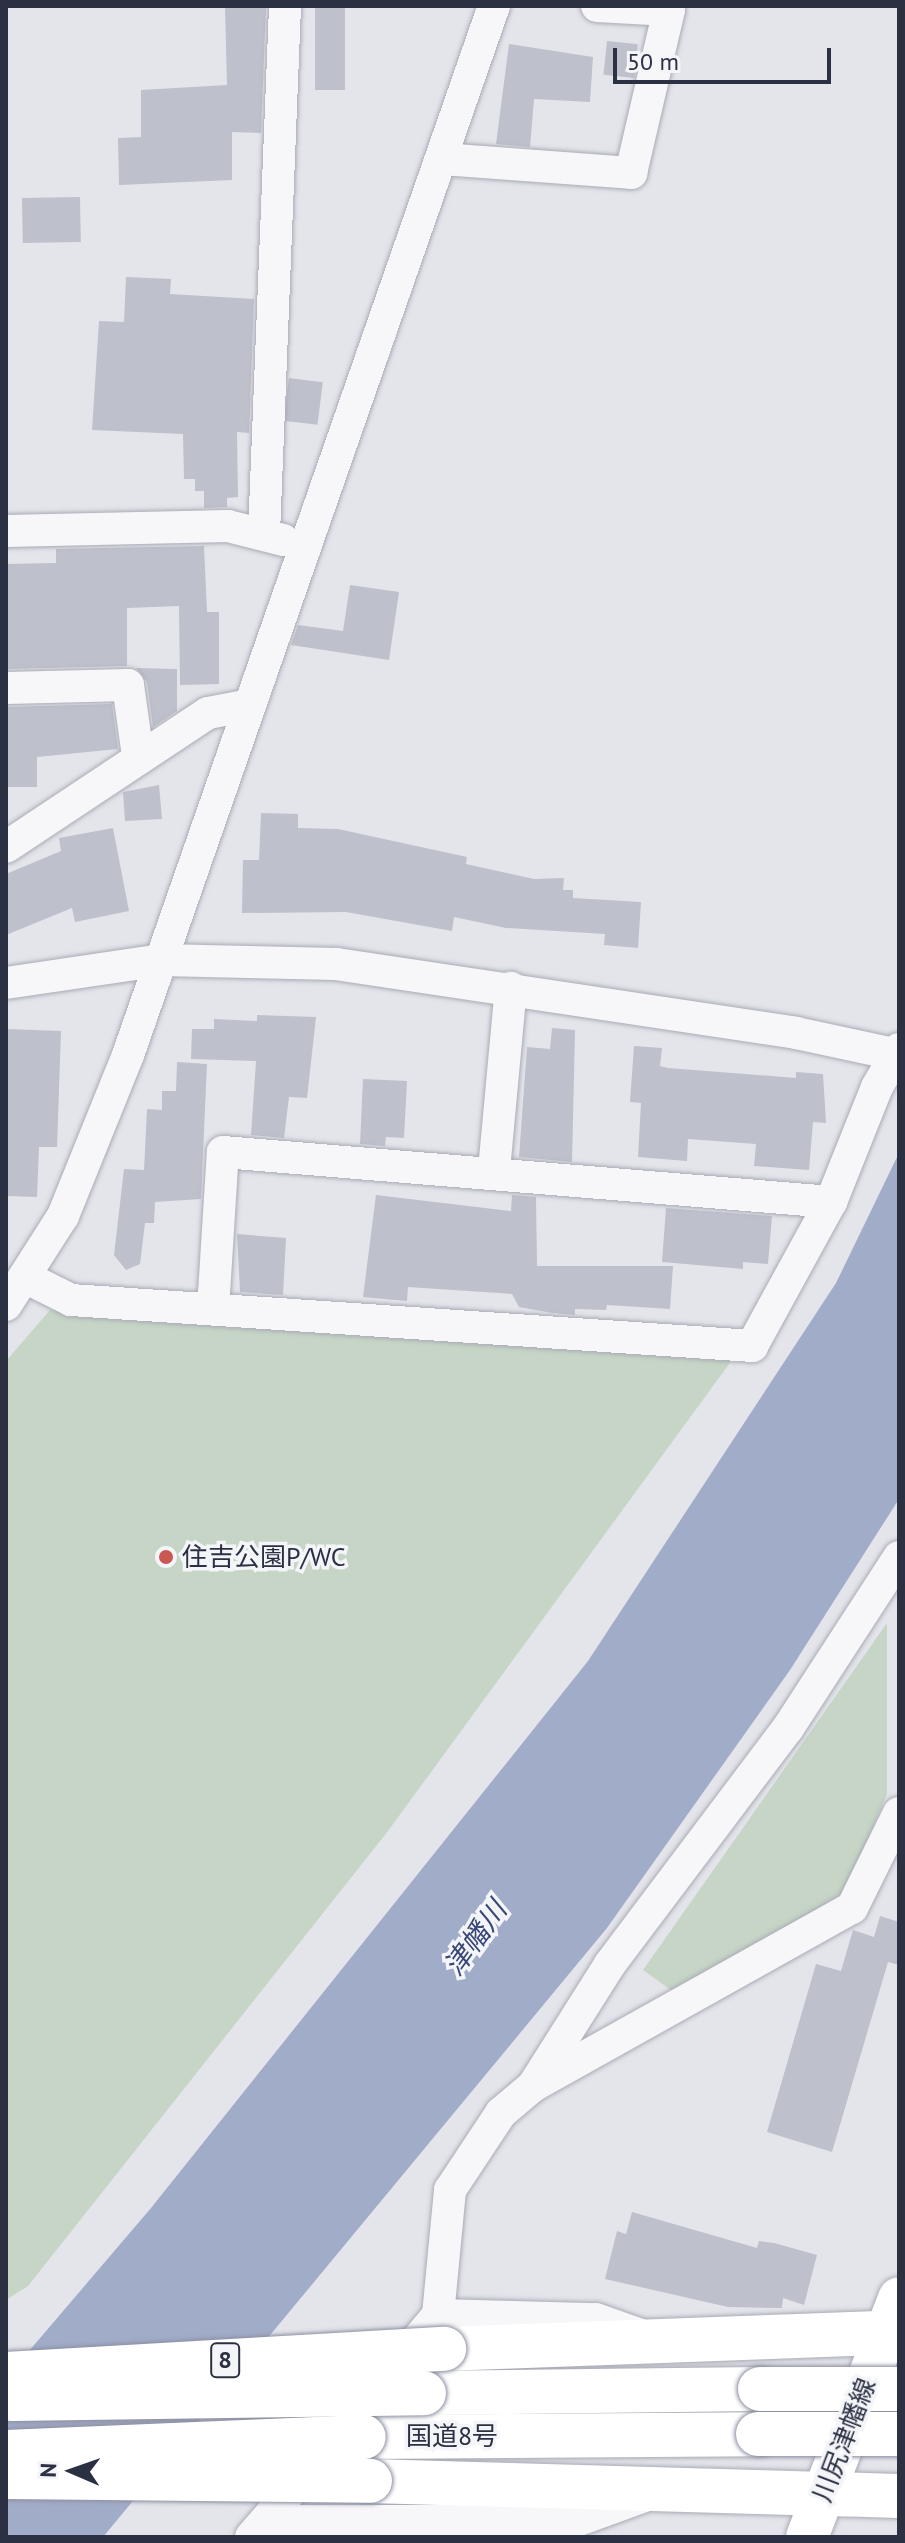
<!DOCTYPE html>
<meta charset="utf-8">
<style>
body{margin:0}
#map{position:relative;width:905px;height:2543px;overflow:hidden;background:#e4e5eb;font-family:"PT Sans","Noto Sans JP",sans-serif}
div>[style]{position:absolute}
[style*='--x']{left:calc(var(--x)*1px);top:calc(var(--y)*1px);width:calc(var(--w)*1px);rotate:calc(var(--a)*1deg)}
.green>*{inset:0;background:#c6d5c6}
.water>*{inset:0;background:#a1acc9}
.building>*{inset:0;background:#bec0cb;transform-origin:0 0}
.roads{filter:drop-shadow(0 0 2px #a9abb5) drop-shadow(0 0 2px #a9abb5)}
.minor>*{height:32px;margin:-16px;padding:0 16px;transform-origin:16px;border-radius:16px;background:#f7f7f9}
.major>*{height:42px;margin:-21px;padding:0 21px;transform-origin:21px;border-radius:21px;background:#fff}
.highway>*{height:44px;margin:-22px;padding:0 22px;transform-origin:22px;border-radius:22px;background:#fff}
.bridges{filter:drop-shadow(0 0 2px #8c90a1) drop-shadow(0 0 2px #8c90a1)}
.highway-bridge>*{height:44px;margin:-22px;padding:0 22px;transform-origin:22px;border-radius:22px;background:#fff}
.dots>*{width:22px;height:22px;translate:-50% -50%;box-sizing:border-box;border:4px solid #f4f5f8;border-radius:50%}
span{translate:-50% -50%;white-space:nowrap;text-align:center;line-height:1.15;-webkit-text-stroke:7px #f4f5f8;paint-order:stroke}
.shield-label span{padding:2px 6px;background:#f4f5f8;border:2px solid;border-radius:6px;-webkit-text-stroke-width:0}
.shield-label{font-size:24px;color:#2c3043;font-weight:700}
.poi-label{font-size:26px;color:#2c3043}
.left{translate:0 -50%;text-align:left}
.street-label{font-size:26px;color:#2c3043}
.water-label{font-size:28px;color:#384775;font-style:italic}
.frame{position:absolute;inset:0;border:8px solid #2c3043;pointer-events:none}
.north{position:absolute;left:32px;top:2431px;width:80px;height:80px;-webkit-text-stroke:6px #f4f5f8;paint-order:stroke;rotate:272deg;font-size:22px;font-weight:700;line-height:32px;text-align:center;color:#2c3043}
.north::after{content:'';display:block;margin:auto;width:28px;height:36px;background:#2c3043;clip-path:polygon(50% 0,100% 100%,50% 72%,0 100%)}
.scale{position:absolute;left:613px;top:48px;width:218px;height:36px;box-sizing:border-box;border:4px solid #2c3043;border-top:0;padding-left:10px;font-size:24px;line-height:28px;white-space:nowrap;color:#2c3043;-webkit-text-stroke:6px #f4f5f8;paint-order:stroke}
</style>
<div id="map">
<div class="green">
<i style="clip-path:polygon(50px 1310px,732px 1360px,388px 1831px,28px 2286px,6px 2300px,6px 1361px)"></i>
<i style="clip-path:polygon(887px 1623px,887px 1794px,846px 1891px,678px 1995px,643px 1970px)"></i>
</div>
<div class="water">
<i style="clip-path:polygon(899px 1153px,899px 1499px,790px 1670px,607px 1928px,103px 2537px,6px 2537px,6px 2378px,151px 2208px,588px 1661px,836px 1283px)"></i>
</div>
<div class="building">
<i style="clip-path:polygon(225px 6px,266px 6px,261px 133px,232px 132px,232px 180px,119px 185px,118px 138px,141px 137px,141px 90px,227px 85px)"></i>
<i style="left:315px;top:6px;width:30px;height:84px"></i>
<i style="left:607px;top:41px;width:31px;height:34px;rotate:6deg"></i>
<i style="clip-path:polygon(509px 44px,593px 57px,590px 102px,534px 99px,530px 147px,496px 144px)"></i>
<i style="left:80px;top:197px;width:45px;height:58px;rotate:89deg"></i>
<i style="clip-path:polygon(126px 277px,171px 279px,170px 294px,254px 299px,249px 433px,237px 432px,238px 497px,227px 498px,227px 507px,204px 508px,204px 491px,195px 491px,195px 479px,184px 479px,183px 434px,92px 430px,99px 321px,124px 322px)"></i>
<i style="left:289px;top:378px;width:34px;height:43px;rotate:7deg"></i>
<i style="clip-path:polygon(204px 546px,207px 612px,219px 612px,219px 684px,180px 685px,179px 606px,127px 608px,127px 666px,6px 669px,6px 564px,56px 563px,56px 549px)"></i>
<i style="clip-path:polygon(350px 585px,399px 592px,389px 660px,291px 645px,298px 625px,343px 631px)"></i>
<i style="clip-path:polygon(136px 668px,177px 669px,177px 711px,153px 727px,147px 682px)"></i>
<i style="clip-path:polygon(112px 704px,118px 749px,37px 757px,37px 787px,6px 787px,6px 707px)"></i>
<i style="clip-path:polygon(159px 785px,162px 819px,125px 821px,123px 792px)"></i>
<i style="clip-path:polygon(261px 813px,298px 814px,298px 828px,338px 829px,467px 857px,466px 864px,534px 879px,564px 878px,563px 890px,573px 890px,573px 898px,641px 902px,638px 948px,604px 945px,605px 934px,506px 928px,454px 917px,452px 931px,346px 912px,242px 913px,243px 860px,259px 860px)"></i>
<i style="clip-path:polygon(113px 828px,129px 911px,75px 922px,72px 908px,6px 935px,6px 874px,61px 851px,59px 838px)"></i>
<i style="clip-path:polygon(257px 1015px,316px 1017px,307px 1098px,289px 1097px,284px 1138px,251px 1135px,256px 1061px,191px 1059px,192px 1029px,214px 1029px,214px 1019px,257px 1021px)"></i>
<i style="clip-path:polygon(552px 1028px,575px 1030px,572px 1162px,519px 1157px,527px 1047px,550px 1049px)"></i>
<i style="clip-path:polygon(6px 1029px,61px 1031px,57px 1147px,39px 1147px,37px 1197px,6px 1196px)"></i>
<i style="clip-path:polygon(634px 1046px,662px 1048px,660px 1066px,668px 1068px,796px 1078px,796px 1072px,823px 1074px,826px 1123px,813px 1122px,809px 1170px,754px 1166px,756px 1144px,688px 1139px,687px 1161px,638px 1157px,641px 1103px,630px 1102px)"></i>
<i style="clip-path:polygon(177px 1062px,207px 1064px,201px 1199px,155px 1202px,154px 1223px,145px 1223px,140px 1264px,126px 1270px,114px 1255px,124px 1169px,144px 1170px,147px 1109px,162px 1110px,162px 1091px,176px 1091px)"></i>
<i style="clip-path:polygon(363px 1079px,407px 1081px,404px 1138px,386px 1137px,385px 1146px,360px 1144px)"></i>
<i style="clip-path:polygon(376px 1195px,511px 1211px,512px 1195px,536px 1197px,537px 1266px,673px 1266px,670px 1309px,607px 1305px,606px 1310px,575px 1309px,575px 1315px,552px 1313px,519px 1307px,512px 1294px,408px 1287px,407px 1301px,363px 1297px)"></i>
<i style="clip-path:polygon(666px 1208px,772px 1216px,768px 1264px,743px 1262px,743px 1269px,662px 1262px)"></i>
<i style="clip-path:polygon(237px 1234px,286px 1238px,283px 1295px,240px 1292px)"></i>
<i style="clip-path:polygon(880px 1916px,899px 1922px,899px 1965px,888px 1962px,832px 2152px,767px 2132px,816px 1964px,841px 1971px,853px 1930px,874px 1937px)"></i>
<i style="clip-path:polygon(632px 2212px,757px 2248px,759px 2241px,774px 2243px,817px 2255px,804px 2305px,783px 2298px,782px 2308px,728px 2307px,605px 2279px,617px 2231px,626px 2234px)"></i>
</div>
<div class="roads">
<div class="minor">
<i style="--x:441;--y:159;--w:191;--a:4.2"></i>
<i style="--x:631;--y:173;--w:167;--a:-76.9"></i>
<i style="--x:669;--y:10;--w:72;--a:-176.8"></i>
<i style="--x:6;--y:531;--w:222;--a:-1.3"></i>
<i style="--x:228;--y:526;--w:57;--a:14.3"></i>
<i style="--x:264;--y:534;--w:528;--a:-87.72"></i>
<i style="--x:6;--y:688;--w:122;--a:-1.4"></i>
<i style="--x:128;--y:685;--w:72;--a:82"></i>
<i style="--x:6;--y:847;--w:242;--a:-33.6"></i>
<i style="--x:208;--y:713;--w:43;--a:-10.8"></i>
<i style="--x:6;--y:983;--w:157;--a:-8.4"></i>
<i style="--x:161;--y:960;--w:175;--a:1.3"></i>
<i style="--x:336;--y:964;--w:465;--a:8.5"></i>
<i style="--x:796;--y:1033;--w:105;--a:12.1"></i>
<i style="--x:494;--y:1170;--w:183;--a:-84.7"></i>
<i style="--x:27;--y:1278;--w:49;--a:26.6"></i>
<i style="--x:71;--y:1300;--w:683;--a:3.86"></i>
<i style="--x:752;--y:1346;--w:164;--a:-61.3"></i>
<i style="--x:831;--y:1202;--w:124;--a:-68.2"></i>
<i style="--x:877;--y:1087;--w:44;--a:-59.9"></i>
<i style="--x:6;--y:1305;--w:106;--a:-57.4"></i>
<i style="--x:63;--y:1216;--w:174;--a:-68"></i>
<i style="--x:128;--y:1055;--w:1111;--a:-70.77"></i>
<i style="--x:213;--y:1309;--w:157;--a:-86.4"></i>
<i style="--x:223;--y:1152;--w:610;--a:4.7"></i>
<i style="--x:533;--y:2086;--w:144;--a:-57.7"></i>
<i style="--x:610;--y:1964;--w:296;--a:-53"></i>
<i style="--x:788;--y:1728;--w:204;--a:-57"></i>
<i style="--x:438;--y:2315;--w:158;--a:1.5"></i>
<i style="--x:596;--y:2319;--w:51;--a:19.5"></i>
<i style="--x:400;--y:2360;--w:59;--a:-49.8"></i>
<i style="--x:438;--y:2315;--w:126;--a:-84.5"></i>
<i style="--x:450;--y:2190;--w:92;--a:-56.5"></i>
<i style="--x:501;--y:2113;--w:42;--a:-40.2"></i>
<i style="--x:533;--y:2086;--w:365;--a:-29.2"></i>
<i style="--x:852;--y:1908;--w:106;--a:-63.7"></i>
<i style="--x:267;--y:2521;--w:309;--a:0"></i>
<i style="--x:576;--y:2521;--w:76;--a:-20.1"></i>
<i style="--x:251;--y:2537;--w:89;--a:-49.1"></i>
</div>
<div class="major">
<i style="--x:807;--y:2537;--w:256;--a:-68.9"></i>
</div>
<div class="highway">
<i style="--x:444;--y:2349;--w:455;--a:-2.1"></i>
<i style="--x:424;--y:2393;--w:336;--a:-0.7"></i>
<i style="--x:364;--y:2437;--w:394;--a:-0.4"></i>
<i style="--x:370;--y:2481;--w:529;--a:1.62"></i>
</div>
</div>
<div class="bridges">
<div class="highway-bridge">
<i style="--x:6;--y:2374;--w:439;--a:-3.3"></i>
<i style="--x:760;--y:2389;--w:139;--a:0"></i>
<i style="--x:12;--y:2399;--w:412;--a:-0.8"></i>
<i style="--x:758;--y:2434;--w:141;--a:0"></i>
<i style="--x:6;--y:2452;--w:358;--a:-2.4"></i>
<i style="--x:6;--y:2477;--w:364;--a:0.6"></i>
</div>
</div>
<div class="dots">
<i style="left:166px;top:1557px;background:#c95851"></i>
</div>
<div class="shield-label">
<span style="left:225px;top:2360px">8</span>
</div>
<div class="poi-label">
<span class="left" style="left:182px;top:1557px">住吉公園P/WC</span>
</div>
<div class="street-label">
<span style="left:452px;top:2436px">国道8号</span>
<span style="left:844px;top:2440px;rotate:-69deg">川尻津幡線</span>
</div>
<div class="water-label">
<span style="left:475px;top:1938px;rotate:-54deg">津幡川</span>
</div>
<div class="frame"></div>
<div class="north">N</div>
<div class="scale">50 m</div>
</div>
